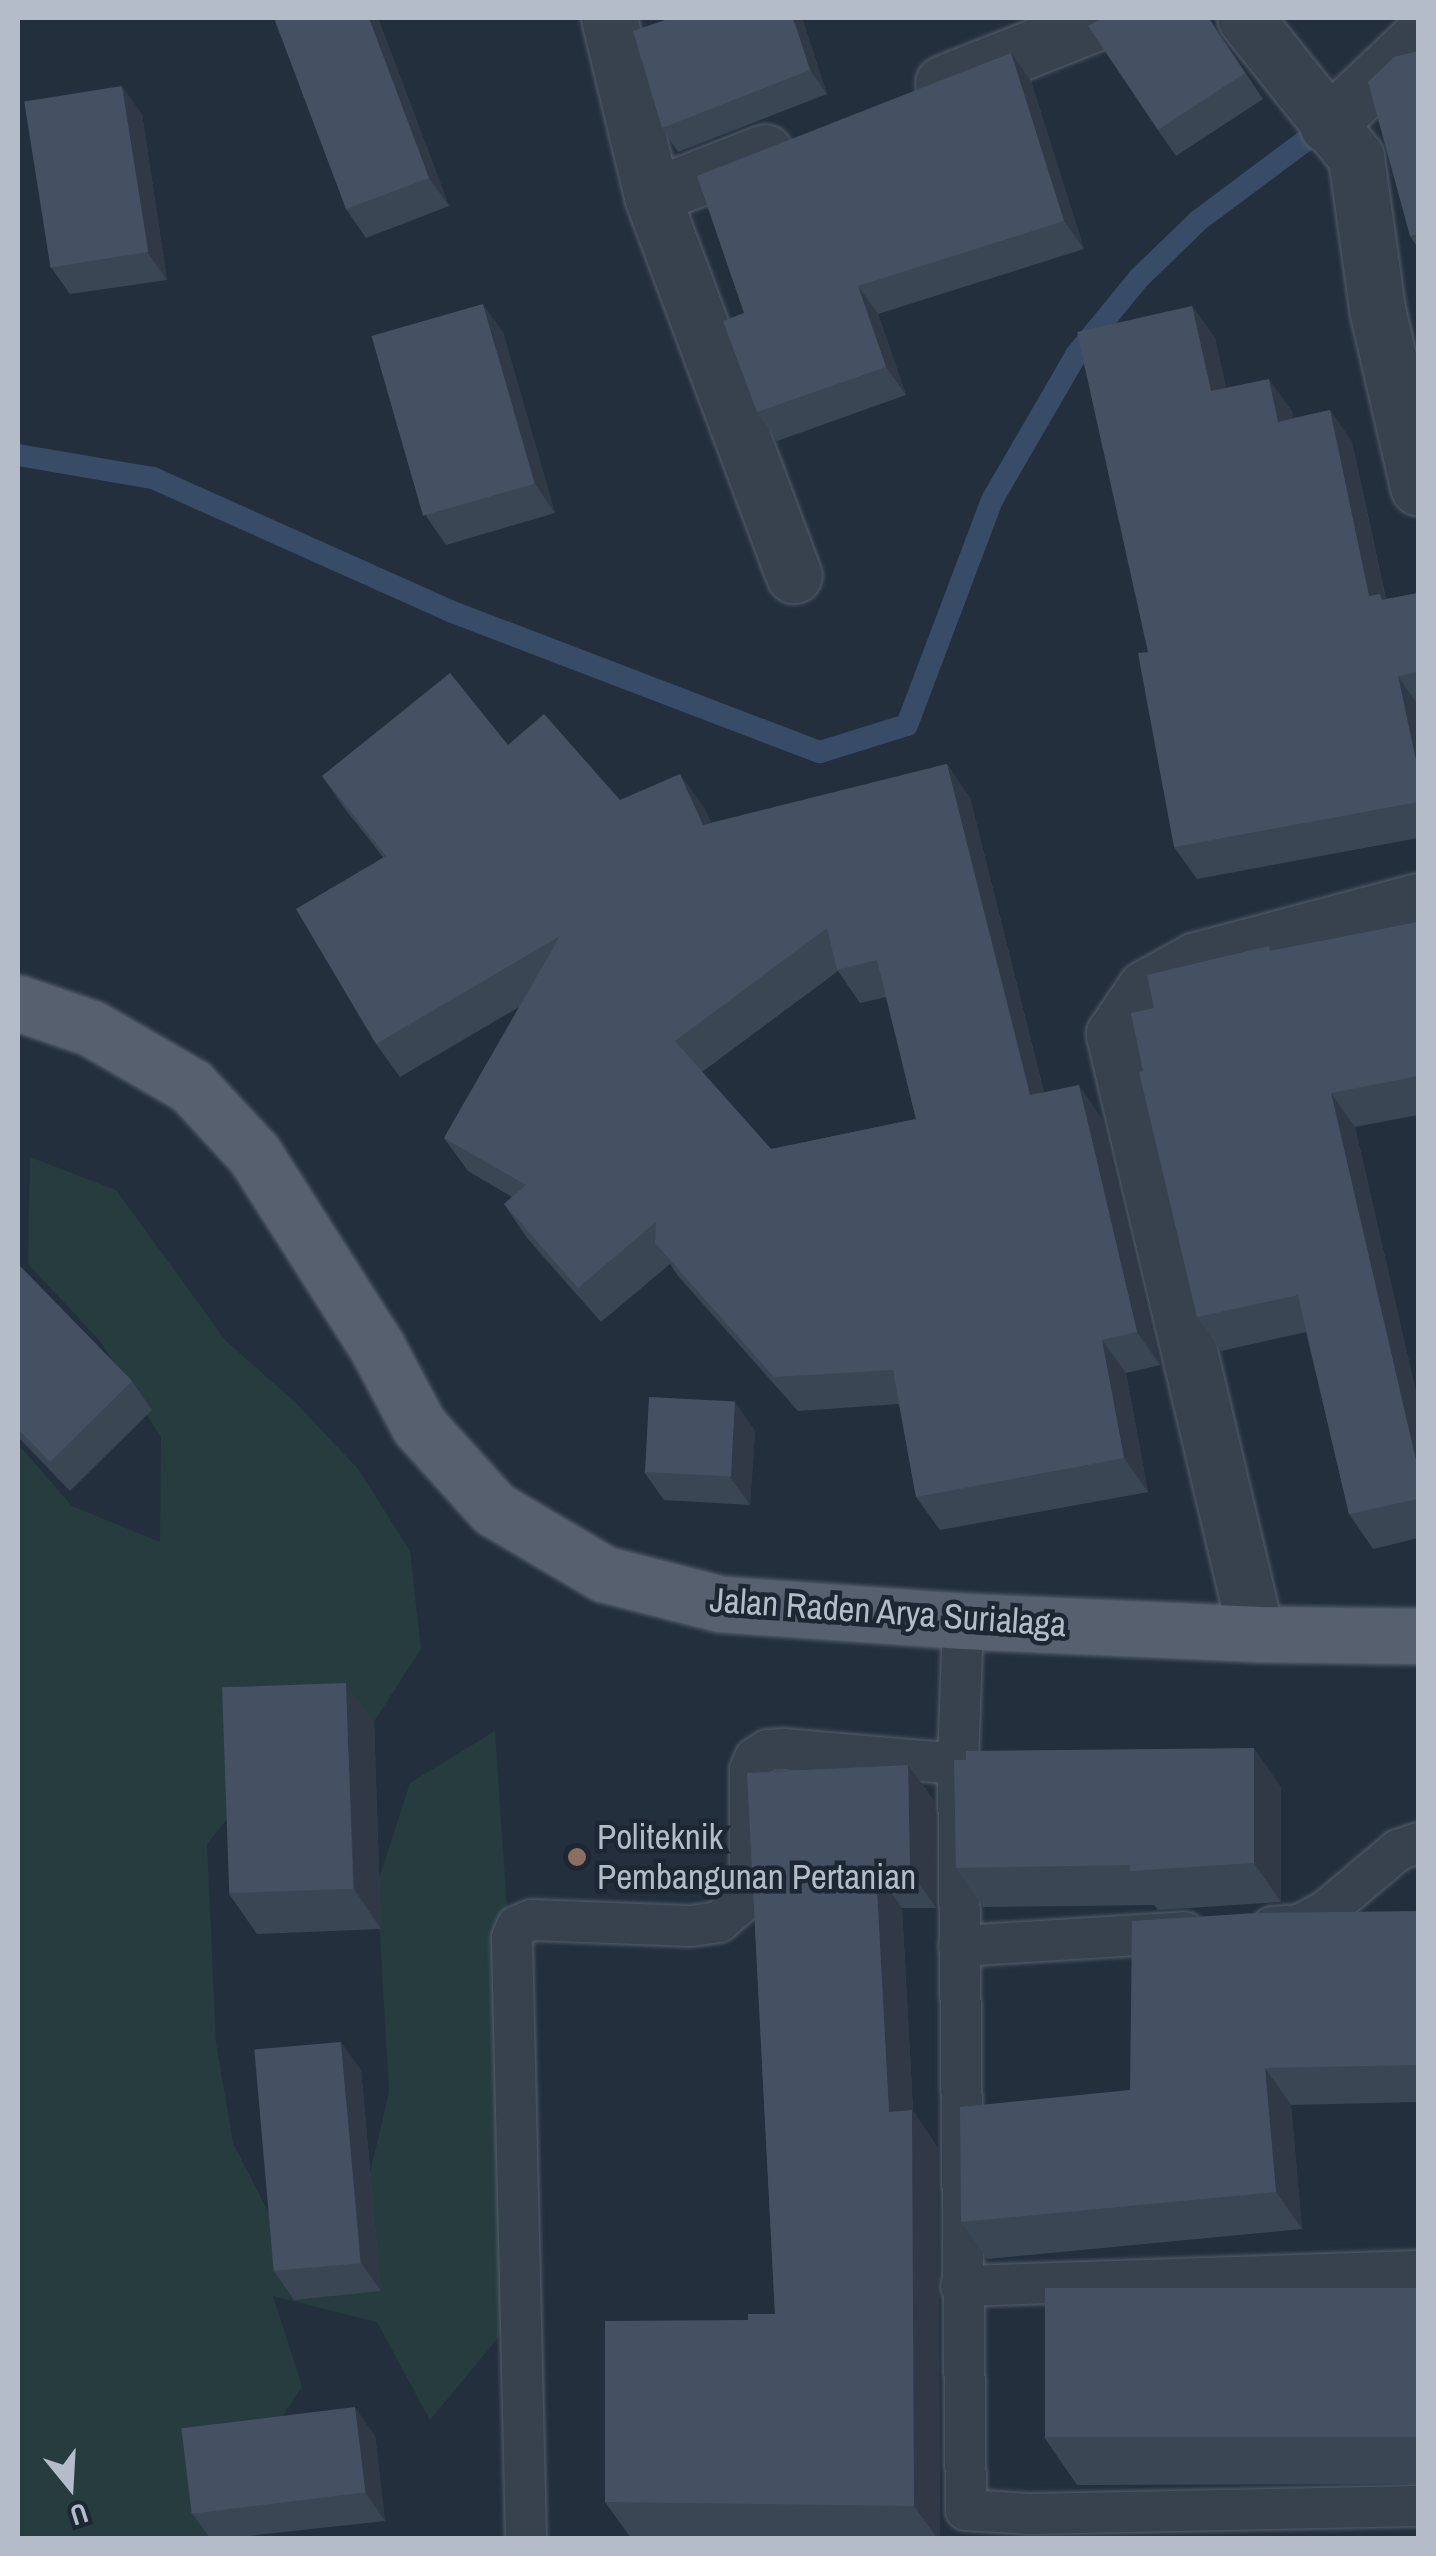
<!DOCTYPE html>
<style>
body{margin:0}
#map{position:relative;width:1436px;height:2556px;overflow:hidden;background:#242f3e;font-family:"Archivo Narrow",sans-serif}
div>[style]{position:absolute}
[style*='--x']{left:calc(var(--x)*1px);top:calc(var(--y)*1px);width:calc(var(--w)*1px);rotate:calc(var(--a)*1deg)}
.green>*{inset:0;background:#263c3f}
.stream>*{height:22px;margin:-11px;padding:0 11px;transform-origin:11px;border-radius:11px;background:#394c67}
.roads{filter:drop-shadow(0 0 2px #565f6c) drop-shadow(0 0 2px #565f6c)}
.service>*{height:40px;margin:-20px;padding:0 20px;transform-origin:20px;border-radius:20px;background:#38414e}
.minor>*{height:55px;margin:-27.5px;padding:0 27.5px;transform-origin:27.5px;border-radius:27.5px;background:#38414e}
.primary>*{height:55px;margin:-27.5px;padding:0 27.5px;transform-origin:27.5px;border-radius:27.5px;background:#56606e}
.wall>*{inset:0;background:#3b4654}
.shaded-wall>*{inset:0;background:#303945}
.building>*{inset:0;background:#455162;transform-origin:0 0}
.dots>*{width:28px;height:28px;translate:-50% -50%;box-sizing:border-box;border:5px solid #1d2633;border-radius:50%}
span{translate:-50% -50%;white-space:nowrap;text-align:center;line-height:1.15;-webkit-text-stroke:9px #1d2633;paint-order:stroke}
.street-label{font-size:35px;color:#b4bcc9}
.poi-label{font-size:35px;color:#b4bcc9}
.left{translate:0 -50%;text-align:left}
.frame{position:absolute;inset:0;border:20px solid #b4bcc9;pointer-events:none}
.north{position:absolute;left:20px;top:2436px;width:100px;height:100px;-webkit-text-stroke:8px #1d2633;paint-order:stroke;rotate:162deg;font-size:28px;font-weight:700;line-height:40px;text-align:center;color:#b4bcc9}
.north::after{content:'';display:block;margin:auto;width:35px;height:45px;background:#b4bcc9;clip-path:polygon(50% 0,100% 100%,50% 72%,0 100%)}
</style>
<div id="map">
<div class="green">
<i style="clip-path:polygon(30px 1157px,116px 1190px,226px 1341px,296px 1403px,358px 1469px,410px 1551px,421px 1649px,368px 1731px,272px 1763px,207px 1844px,216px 2043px,233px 2143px,275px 2225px,366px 2190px,389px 2092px,377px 1885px,410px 1783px,495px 1731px,530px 2247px,499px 2337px,430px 2420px,377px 2322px,273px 2296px,302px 2386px,249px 2469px,257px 2538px,18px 2538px,18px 1444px,72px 1506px,160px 1542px,161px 1437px,100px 1341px,28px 1264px)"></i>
</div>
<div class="stream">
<i style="--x:18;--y:455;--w:137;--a:9.7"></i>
<i style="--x:153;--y:478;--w:325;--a:24.1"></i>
<i style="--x:450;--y:611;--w:396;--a:20.9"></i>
<i style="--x:820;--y:752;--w:91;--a:-17.2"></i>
<i style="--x:907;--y:725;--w:241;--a:-69.3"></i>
<i style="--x:992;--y:500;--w:168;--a:-59.9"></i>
<i style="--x:1076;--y:355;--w:99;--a:-50.7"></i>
<i style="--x:1139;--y:278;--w:83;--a:-44"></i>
<i style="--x:1199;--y:220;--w:161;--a:-36.7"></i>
</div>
<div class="roads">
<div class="service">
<i style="--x:958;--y:1764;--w:143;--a:-88"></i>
<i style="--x:1272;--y:1927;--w:28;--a:-4"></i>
<i style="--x:1300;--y:1925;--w:31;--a:-29"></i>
<i style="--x:1327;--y:1910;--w:93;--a:-40.2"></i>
<i style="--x:1398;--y:1850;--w:21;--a:-19"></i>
<i style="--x:959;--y:1946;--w:226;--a:-3.5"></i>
<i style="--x:961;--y:2286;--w:457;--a:-1.9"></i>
<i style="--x:526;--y:2538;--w:600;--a:-91.34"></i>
<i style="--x:512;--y:1938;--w:13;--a:-67"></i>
<i style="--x:517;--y:1926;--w:16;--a:-22"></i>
<i style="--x:532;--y:1920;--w:159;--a:2.2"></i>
<i style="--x:691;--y:1926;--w:28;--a:-8"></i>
<i style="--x:719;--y:1922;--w:28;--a:-41"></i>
<i style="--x:740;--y:1904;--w:33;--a:-72"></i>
<i style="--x:750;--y:1873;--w:103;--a:-90"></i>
<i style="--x:750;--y:1770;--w:13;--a:-67"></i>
<i style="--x:755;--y:1758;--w:15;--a:-32"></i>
<i style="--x:768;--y:1750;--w:15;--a:-4"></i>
<i style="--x:783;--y:1749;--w:176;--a:4.9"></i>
<i style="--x:958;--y:1764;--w:746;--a:89.39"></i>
<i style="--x:966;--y:2510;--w:65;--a:3.5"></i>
<i style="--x:1031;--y:2514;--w:387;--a:-1.2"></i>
</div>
<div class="minor">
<i style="--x:609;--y:18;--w:183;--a:76.4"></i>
<i style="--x:652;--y:196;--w:121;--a:-21.3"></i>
<i style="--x:1245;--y:18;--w:178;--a:51.4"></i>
<i style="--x:1356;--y:157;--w:153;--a:82.1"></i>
<i style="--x:1377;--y:309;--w:183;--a:77"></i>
<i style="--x:943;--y:83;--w:176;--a:-21.6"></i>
<i style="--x:1327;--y:125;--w:125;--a:-43.4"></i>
<i style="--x:652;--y:196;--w:405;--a:69.5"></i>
<i style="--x:1256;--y:1634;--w:617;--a:-103.32"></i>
<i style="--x:1114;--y:1034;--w:55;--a:-56"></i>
<i style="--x:1145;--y:988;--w:58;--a:-28.8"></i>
<i style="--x:1196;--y:960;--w:230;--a:-14.9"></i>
</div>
<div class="primary">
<i style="--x:18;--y:1003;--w:77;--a:18.9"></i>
<i style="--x:91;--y:1028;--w:116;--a:30.1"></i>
<i style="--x:191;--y:1086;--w:93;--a:47.2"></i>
<i style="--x:254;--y:1154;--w:229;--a:57.5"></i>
<i style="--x:377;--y:1347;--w:89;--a:62"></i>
<i style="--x:419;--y:1426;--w:112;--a:47.9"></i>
<i style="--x:494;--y:1509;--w:128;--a:30.6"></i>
<i style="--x:604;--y:1574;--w:121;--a:14.4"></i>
<i style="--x:721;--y:1604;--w:243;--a:4"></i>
<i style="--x:963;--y:1621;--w:293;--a:2.5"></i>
<i style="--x:1256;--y:1634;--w:162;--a:0.7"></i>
</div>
</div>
<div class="wall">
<i style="clip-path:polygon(378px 18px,449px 206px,366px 238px,346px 209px)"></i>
<i style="clip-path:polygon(802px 18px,827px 94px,678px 152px,662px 128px)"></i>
<i style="clip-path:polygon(1102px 18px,1209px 18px,1263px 99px,1176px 156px,1158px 130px)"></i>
<i style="clip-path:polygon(1418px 51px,1418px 248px,1410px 236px)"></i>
<i style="clip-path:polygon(1011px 53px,1031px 81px,1084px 249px,878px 314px,906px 395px,777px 441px,757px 412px,744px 313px)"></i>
<i style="clip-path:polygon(142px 114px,167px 280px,70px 294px,50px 266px)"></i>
<i style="clip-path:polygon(1192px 306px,1215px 338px,1226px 388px,1292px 411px,1293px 418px,1330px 410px,1352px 442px,1386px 599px,1418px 593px,1418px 838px,1197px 879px,1174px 847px)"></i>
<i style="clip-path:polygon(503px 332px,555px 513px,446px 545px,426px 516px)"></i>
<i style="clip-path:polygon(evenodd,947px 764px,970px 798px,1044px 1092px,1102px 1119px,1160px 1365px,1126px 1373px,1148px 1492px,940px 1530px,916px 1497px,899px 1404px,798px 1411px,678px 1276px,670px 1264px,601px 1322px,527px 1238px,504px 1204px,512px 1197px,468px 1171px,444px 1138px,519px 1007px,400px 1077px,376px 1044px,383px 857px,345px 809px,322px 776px,704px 807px,711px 823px,947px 764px,838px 971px,860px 1003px,886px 997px,916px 1119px,771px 1149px,702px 1072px,838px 971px)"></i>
<i style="clip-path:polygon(1418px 922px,1418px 1115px,1355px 1127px,1418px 1401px,1418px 1538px,1373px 1549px,1349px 1514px,1306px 1332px,1221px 1351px,1197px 1317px,1143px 1071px,1154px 1008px,1272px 950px)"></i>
<i style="clip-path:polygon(18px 1264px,132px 1381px,152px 1410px,70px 1491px,18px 1437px)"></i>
<i style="clip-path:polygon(735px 1402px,755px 1431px,750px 1505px,664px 1500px,644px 1472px)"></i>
<i style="clip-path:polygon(374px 1722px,381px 1929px,257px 1934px,229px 1894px)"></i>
<i style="clip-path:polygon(908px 1765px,935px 1802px,936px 1908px,902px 1908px,913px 2111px,938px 2148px,940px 2538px,631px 2538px,605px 2502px,748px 2320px,775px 2314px,747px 1773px)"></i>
<i style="clip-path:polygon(1281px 1787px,1281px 1902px,1158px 1910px,1154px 1905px,983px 1907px,956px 1868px)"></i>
<i style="clip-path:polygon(1418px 1911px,1418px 2102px,1291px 2105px,1302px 2229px,987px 2259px,961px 2222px,1130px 2090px)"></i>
<i style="clip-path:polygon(361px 2070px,381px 2291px,294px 2300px,274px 2271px)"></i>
<i style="clip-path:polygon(1418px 2288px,1418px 2484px,1077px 2485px,1044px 2437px)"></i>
<i style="clip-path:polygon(375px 2436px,385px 2521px,230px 2538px,210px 2538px,191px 2512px)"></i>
</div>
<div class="shaded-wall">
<i style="clip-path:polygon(369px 18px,378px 18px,449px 206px,429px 178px)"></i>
<i style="clip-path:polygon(793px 18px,802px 18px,827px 94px,810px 70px)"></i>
<i style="clip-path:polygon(1011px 53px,1031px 81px,1084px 249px,1064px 221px)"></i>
<i style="clip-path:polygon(122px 86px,142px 114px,167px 280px,147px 252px)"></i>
<i style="clip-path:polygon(858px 286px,878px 314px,906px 395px,886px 367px)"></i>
<i style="clip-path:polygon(483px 304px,503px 332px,555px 513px,535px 484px)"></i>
<i style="clip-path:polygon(1192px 306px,1215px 338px,1234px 423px,1211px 391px)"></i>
<i style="clip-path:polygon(1269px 379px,1292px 411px,1300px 454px,1278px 422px)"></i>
<i style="clip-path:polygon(1330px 410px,1352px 442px,1386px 602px,1369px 596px)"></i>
<i style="clip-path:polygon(1398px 676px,1418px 705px,1418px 770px)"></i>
<i style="clip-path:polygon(947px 764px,970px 798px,1053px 1129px,1030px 1095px)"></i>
<i style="clip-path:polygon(680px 774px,704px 807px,726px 859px,703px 825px)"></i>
<i style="clip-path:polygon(1079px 1085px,1102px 1119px,1160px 1365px,1137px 1332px)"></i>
<i style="clip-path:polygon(1331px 1093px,1355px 1127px,1418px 1401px,1418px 1469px)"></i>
<i style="clip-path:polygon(1102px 1340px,1126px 1373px,1148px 1492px,1124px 1458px)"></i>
<i style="clip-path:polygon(735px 1402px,755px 1431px,750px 1505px,730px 1477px)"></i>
<i style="clip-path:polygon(346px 1683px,374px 1722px,381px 1929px,354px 1889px)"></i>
<i style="clip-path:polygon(1254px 1748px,1281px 1787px,1281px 1902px,1254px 1863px)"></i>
<i style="clip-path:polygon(908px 1765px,935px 1802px,936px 1908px,910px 1870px)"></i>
<i style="clip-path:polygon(876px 1871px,902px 1908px,913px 2111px,938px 2148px,940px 2538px,937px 2538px,914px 2506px,889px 2112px)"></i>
<i style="clip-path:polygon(341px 2042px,361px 2070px,381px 2291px,361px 2263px)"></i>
<i style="clip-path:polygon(1265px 2068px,1291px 2105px,1302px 2229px,1276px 2192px)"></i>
<i style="clip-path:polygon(355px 2407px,375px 2436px,385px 2521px,365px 2492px)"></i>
</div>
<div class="building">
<i style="clip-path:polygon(274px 18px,369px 18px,429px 178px,346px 209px)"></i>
<i style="clip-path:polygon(671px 18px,793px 18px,810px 70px,662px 128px,633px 31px)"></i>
<i style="clip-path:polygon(1102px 18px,1208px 18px,1245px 73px,1158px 130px,1088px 26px)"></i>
<i style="clip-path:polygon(1418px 51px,1418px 234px,1410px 236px,1368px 82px,1394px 57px)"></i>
<i style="clip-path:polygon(1011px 53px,1064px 221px,858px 286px,886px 367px,757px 412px,723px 321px,744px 313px,697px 176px)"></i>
<i style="left:122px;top:86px;width:168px;height:99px;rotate:81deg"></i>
<i style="left:483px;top:304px;width:187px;height:116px;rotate:74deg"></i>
<i style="clip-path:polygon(1192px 306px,1211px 391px,1269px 379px,1278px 422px,1330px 410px,1369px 596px,1380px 594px,1382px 600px,1418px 593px,1418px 672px,1398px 676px,1418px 770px,1418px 802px,1174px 847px,1138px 653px,1148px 652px,1077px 332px)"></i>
<i style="clip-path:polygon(evenodd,450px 673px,508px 745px,544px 714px,620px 800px,680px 774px,703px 825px,947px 764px,1030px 1095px,1079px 1085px,1137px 1332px,1102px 1340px,1124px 1458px,916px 1497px,893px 1370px,774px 1377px,655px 1243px,656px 1222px,578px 1288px,504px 1204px,526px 1185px,444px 1138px,560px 936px,376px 1044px,296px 909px,386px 856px,322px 776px,450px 673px,827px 928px,837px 970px,877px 960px,916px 1119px,771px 1149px,675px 1041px,827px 928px)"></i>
<i style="clip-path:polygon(1418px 922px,1418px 1004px,1416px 1004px,1418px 1018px,1418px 1076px,1331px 1093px,1418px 1469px,1418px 1499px,1349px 1514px,1298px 1295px,1197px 1317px,1139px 1072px,1143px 1071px,1131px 1013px,1154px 1008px,1147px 975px,1269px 946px,1270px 951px)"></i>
<i style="clip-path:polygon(18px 1264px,132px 1381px,50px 1462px,18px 1429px)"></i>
<i style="left:649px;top:1397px;width:86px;height:75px;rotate:3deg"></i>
<i style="left:346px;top:1683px;width:206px;height:124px;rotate:88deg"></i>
<i style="clip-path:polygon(1254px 1748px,1254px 1863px,1130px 1871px,1130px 1865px,956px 1868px,954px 1760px,966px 1760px,966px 1751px)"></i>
<i style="clip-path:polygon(908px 1765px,910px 1870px,876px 1871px,889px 2112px,912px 2110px,914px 2506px,605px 2502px,605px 2321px,748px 2320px,748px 2314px,775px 2314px,747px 1773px)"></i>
<i style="clip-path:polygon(1418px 1911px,1418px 2065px,1265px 2068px,1276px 2192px,961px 2222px,960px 2107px,1130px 2090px,1132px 1921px,1256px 1913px)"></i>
<i style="left:341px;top:2042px;width:222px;height:87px;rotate:85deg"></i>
<i style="left:1045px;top:2288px;width:373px;height:149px"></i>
<i style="left:355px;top:2407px;width:86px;height:175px;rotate:83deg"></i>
</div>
<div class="dots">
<i style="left:577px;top:1857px;background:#8d6e63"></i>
</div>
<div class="street-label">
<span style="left:888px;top:1612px;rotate:4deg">Jalan Raden Arya Surialaga</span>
</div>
<div class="poi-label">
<span class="left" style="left:597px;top:1857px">Politeknik<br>Pembangunan Pertanian</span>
</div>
<div class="frame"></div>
<div class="north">U</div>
</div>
